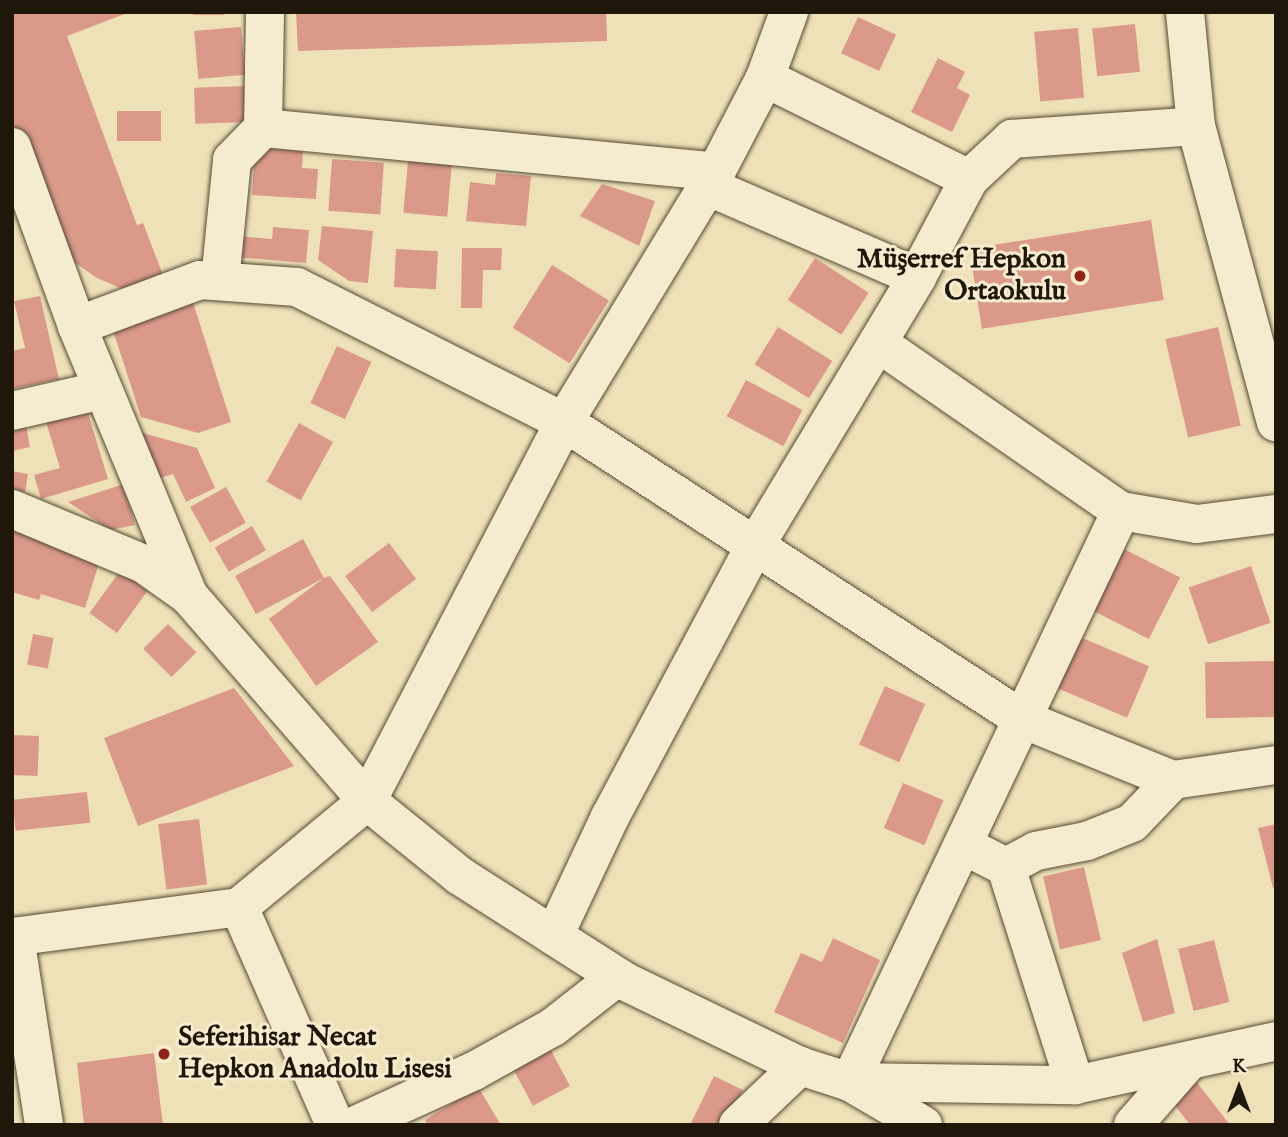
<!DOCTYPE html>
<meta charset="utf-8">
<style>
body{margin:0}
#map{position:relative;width:1288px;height:1137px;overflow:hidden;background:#efe1b7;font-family:"IM FELL English",serif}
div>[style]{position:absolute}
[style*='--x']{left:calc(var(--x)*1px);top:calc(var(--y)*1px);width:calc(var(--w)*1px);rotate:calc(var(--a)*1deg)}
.building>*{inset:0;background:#db998a;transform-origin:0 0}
.roads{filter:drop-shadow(0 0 2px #544a36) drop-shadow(0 0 2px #544a36)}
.minor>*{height:38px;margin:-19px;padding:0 19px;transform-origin:19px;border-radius:19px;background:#f5ecd0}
.dots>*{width:19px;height:19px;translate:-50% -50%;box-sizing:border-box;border:4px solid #f5ecd0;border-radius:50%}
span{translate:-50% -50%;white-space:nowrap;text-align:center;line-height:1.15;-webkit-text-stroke:6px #f5ecd0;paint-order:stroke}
.poi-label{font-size:28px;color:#20170b;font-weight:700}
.right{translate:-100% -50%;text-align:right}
.left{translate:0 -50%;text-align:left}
.frame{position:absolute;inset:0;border:14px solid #20170b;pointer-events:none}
.north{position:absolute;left:1204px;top:1053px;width:70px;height:70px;-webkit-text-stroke:5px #f5ecd0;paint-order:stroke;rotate:0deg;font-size:19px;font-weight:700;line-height:28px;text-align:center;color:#20170b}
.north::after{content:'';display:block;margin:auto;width:24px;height:32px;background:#20170b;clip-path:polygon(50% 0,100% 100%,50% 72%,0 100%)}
</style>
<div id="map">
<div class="building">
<i style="clip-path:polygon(12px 12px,130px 12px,67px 36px,137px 225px,143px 223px,163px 275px,123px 289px,97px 278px,61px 253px,12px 120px)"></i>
<i style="left:193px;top:12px;width:31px;height:3px"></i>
<i style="clip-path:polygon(296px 12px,606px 12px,607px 41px,298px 51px)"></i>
<i style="left:858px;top:17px;width:42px;height:40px;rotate:25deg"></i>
<i style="left:1135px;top:24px;width:48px;height:43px;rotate:84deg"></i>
<i style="left:241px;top:27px;width:48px;height:47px;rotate:85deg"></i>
<i style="left:1078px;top:28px;width:70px;height:44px;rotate:85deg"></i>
<i style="clip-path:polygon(938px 58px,965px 72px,957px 88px,970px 95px,952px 132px,911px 112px)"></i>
<i style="left:245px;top:86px;width:36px;height:51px;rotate:88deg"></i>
<i style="left:117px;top:111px;width:44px;height:30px"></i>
<i style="clip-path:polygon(255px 148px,303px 151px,302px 168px,318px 169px,316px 199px,252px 195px)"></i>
<i style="left:332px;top:159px;width:52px;height:52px;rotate:4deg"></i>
<i style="left:408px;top:160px;width:44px;height:53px;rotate:5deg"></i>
<i style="clip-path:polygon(496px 173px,531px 176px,526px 226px,466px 221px,470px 182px,495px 185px)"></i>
<i style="clip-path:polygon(602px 184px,655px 201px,639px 246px,580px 216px)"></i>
<i style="left:1151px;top:220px;width:81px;height:184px;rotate:81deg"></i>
<i style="clip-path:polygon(322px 226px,373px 231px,368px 283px,349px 281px,318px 260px)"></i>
<i style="clip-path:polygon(273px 227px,309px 230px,306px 263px,235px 257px,237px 236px,272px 239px)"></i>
<i style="clip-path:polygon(462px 248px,502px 248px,501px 270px,483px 270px,482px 308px,461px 308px)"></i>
<i style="left:396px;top:249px;width:42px;height:38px;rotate:3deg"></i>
<i style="left:815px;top:258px;width:64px;height:50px;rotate:33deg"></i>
<i style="left:552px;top:265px;width:67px;height:74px;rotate:32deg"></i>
<i style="clip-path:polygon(40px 296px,59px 379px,12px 389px,12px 351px,25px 348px,14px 301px)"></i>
<i style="clip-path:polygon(191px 296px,231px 422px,198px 433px,141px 417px,110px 321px)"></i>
<i style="left:778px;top:327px;width:64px;height:44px;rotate:32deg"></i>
<i style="left:1218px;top:327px;width:101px;height:54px;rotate:77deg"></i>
<i style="left:337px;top:346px;width:38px;height:63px;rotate:25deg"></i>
<i style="left:746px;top:380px;width:64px;height:41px;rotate:28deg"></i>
<i style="clip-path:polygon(84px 400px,108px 479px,41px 499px,34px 475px,60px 468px,43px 412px)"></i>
<i style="clip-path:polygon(25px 420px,30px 447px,12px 451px,12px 422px)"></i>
<i style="left:299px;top:423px;width:39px;height:67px;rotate:29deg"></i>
<i style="clip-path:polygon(139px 432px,197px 448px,215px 488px,186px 502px,173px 474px,157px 479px)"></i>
<i style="clip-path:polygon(12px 471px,28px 474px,25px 492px,12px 490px)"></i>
<i style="clip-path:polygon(124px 484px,135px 525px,110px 530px,68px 502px)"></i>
<i style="left:226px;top:487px;width:41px;height:41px;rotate:61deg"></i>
<i style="clip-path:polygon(12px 523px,103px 550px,85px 608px,41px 594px,39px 600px,12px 592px)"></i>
<i style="left:252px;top:526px;width:28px;height:43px;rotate:60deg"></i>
<i style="clip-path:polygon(303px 539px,324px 578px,330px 576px,378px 642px,316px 686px,269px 619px,324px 578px,256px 614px,235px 576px)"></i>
<i style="left:389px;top:543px;width:45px;height:55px;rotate:53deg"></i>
<i style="left:1124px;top:549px;width:63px;height:69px;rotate:27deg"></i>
<i style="left:1251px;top:566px;width:60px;height:66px;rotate:71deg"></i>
<i style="left:120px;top:571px;width:34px;height:52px;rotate:36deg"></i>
<i style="left:168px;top:624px;width:40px;height:35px;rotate:45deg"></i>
<i style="left:33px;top:634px;width:21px;height:31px;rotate:11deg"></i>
<i style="left:1080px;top:637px;width:75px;height:56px;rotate:23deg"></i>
<i style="left:1275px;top:661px;width:56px;height:70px;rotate:89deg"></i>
<i style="left:885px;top:686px;width:44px;height:64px;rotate:24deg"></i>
<i style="clip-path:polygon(234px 688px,294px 766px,138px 826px,104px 738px)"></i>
<i style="left:12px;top:735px;width:27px;height:40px;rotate:2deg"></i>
<i style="left:903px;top:783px;width:44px;height:49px;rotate:23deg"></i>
<i style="left:87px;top:792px;width:31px;height:75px;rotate:84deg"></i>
<i style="left:199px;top:819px;width:66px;height:41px;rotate:83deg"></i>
<i style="clip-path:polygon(1276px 824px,1276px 888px,1273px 888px,1258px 828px)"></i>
<i style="left:1084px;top:867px;width:75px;height:42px;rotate:77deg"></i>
<i style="clip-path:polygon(833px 938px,880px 960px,843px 1043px,774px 1012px,801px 953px,822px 962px)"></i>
<i style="clip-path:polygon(1157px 939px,1175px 1013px,1143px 1022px,1122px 953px)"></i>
<i style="left:1214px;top:940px;width:64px;height:37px;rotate:76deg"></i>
<i style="left:546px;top:1041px;width:51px;height:42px;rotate:62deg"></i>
<i style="clip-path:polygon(154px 1053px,163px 1125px,84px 1125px,77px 1063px)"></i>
<i style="clip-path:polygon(714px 1076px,743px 1090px,726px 1125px,690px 1125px)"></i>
<i style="clip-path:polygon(1192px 1076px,1230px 1125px,1190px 1125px,1167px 1095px)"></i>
<i style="clip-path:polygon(478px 1087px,501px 1125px,428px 1125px,425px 1120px)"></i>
</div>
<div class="roads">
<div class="minor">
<i style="--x:1185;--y:12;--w:115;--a:84.5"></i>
<i style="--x:1196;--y:126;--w:307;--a:74.9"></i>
<i style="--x:765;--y:78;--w:228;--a:26.3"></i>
<i style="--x:263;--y:128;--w:455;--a:5.5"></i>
<i style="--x:12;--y:147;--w:190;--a:70"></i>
<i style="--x:77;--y:326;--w:292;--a:67.5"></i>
<i style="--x:189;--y:596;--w:271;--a:49"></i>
<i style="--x:367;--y:801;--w:119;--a:38.9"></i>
<i style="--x:460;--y:876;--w:195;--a:32.6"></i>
<i style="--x:624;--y:981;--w:195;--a:25.8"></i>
<i style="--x:800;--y:1066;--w:52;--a:17.7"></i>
<i style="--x:850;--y:1082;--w:225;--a:0.8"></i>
<i style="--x:1075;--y:1085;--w:206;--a:-12.3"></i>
<i style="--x:707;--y:186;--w:229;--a:23.4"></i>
<i style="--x:220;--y:281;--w:122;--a:-84.3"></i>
<i style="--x:232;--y:160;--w:45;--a:-45.9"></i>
<i style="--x:263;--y:128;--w:116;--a:-89"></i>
<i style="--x:77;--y:326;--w:131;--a:-20.5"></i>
<i style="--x:200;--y:280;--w:97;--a:4.1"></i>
<i style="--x:297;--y:287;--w:299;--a:26.8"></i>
<i style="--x:564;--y:422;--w:546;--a:32.96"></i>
<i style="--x:1022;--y:719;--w:163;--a:22"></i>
<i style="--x:1173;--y:780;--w:104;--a:-8.3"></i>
<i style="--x:878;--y:343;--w:295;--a:34.7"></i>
<i style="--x:1121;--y:511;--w:77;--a:9.7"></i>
<i style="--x:1197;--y:524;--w:80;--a:-7.2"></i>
<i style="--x:12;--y:411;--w:93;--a:-13"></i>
<i style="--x:12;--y:509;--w:143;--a:22.6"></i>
<i style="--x:144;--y:564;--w:55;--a:35.4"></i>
<i style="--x:963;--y:845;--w:48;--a:27.1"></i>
<i style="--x:1006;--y:867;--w:229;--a:72.4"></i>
<i style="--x:1006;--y:867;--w:34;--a:-28"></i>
<i style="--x:1036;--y:851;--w:52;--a:-11.1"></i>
<i style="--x:1087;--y:841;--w:48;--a:-21.8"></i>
<i style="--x:1132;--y:823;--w:59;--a:-46.4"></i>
<i style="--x:239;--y:907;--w:238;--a:66.2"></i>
<i style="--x:554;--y:936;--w:132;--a:-64.8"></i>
<i style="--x:610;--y:817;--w:307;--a:-61.9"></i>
<i style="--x:755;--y:546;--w:314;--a:-58.9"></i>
<i style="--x:917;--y:277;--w:111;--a:-62"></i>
<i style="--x:969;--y:179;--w:59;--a:-42.9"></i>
<i style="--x:1012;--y:139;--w:184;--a:-4"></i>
<i style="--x:12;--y:937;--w:229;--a:-7.5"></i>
<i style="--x:239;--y:907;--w:166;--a:-39.6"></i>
<i style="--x:367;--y:801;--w:427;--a:-62.5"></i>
<i style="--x:564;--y:422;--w:293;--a:-58.7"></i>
<i style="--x:716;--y:172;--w:106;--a:-62.5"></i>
<i style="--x:765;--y:78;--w:70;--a:-70"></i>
<i style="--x:15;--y:937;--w:190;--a:81.2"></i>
<i style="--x:356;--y:1125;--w:130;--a:-24.6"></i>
<i style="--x:474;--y:1071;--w:90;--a:-29.1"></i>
<i style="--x:553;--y:1027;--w:81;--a:-38"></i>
<i style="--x:738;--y:1125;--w:86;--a:-43.6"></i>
<i style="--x:923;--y:1125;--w:85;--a:-149.5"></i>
<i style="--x:850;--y:1082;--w:632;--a:-64.61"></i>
<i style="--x:1133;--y:1125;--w:85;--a:-48.8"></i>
</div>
</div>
<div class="dots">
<i style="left:1080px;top:276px;background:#8f2418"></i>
<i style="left:164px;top:1054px;background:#8f2418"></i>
</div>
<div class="poi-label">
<span class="right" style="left:1066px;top:276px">Müşerref Hepkon<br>Ortaokulu</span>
<span class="left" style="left:178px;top:1054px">Seferihisar Necat<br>Hepkon Anadolu Lisesi</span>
</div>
<div class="frame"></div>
<div class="north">K</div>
</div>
